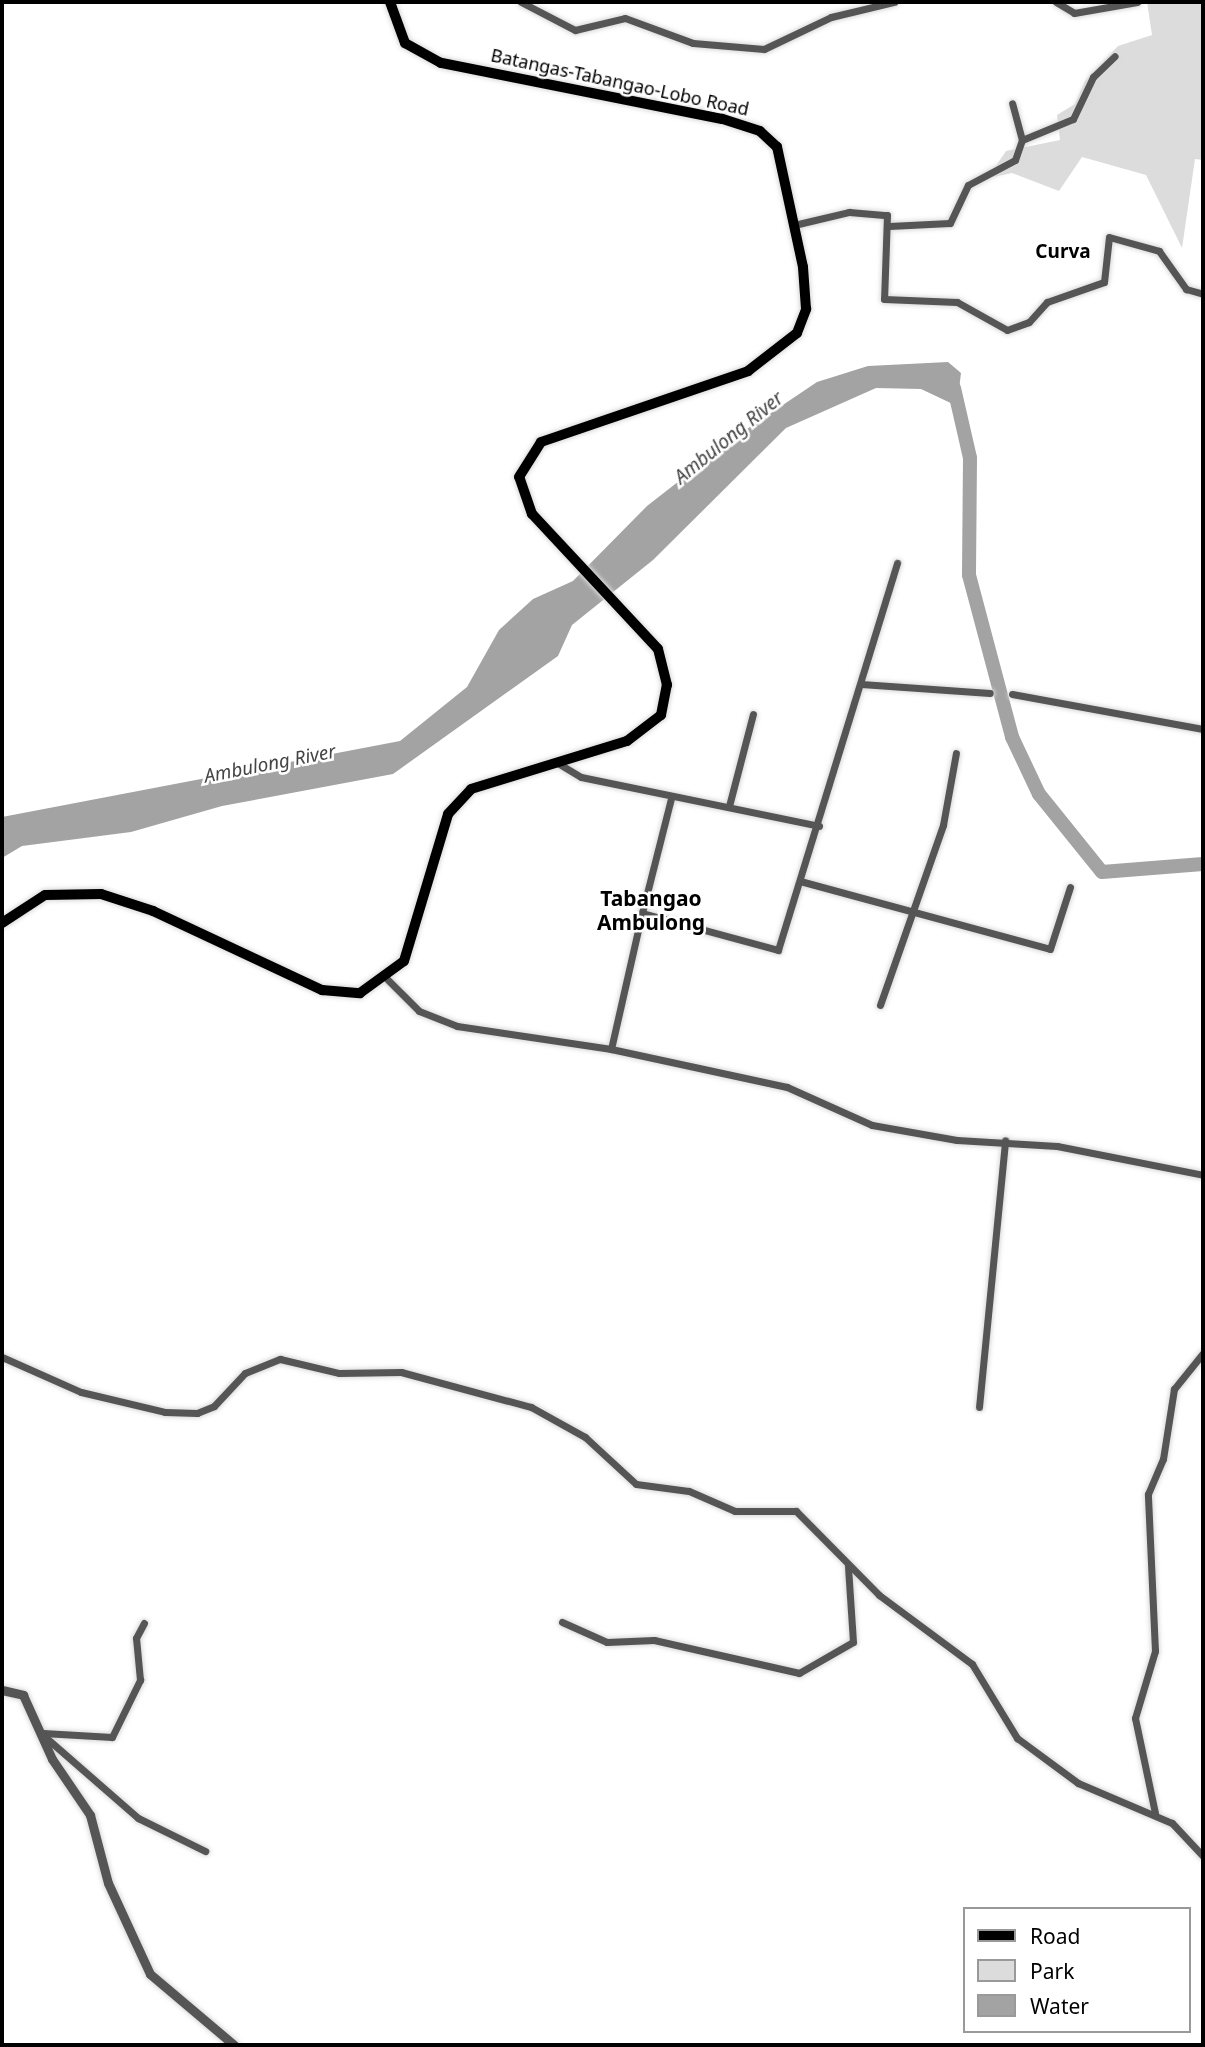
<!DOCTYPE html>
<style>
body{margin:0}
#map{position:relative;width:1205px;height:2047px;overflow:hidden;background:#fff;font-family:"Noto Sans",sans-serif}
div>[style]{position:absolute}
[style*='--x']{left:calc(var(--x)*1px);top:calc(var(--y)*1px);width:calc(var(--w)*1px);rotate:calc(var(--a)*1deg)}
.green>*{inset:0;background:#dcdcdc}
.water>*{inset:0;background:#a3a3a3}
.river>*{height:14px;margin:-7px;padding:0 7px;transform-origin:7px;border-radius:7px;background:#a3a3a3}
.roads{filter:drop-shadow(0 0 2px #dbdbdb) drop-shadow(0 0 2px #dbdbdb)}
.minor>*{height:7px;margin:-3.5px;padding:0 3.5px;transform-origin:3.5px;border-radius:3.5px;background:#555}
.tertiary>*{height:9px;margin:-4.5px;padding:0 4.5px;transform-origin:4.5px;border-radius:4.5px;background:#555}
.primary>*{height:10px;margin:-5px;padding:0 5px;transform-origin:5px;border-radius:5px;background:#000}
span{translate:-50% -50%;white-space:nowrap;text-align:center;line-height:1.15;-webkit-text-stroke:5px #fff;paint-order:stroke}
.street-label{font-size:18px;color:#000}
.neighbourhood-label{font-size:19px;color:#000;font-weight:700}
.water-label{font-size:19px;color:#444;font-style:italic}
.quarter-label{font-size:21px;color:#000;font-weight:700}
.frame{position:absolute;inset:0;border:4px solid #000;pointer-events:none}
.legend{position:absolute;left:963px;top:1907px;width:228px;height:126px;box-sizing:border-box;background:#fff;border:2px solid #999;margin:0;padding:9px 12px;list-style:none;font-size:21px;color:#000}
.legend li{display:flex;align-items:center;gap:14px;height:35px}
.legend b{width:35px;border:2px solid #999}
</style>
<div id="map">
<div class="green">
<i style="clip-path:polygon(1147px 2px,1203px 2px,1203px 160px,1195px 159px,1182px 248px,1146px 175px,1082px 157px,1059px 191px,1012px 173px,988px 178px,1006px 151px,1060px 140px,1057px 115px,1075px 104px,1085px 81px,1118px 46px,1152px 35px)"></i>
</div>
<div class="water">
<i style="clip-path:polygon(948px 362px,961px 373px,957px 406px,921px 389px,876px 388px,786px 428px,653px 560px,572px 625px,558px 656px,393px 774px,222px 806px,131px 832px,22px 846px,2px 858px,2px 817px,400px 741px,467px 687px,499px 630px,533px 599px,573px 581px,647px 506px,738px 435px,817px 382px,868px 366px)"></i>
</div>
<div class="river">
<i style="--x:954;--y:388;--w:72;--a:77.1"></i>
<i style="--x:970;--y:458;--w:117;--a:90.5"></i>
<i style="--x:969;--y:575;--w:168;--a:75.1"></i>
<i style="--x:1012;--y:737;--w:63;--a:64.7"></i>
<i style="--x:1039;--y:794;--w:100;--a:51.1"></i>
<i style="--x:1102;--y:872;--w:101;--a:-4.5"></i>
</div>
<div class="roads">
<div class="minor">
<i style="--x:521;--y:2;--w:61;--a:27.4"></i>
<i style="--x:575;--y:30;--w:51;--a:-13.5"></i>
<i style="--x:625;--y:18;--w:72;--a:20.2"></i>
<i style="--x:693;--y:43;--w:71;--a:4.8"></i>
<i style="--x:764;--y:49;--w:74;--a:-25.5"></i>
<i style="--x:831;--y:17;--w:65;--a:-13.4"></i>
<i style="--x:1056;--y:2;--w:21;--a:31"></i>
<i style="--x:1074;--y:13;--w:64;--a:-9.9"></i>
<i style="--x:1022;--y:140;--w:55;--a:-22.4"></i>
<i style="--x:1073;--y:119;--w:47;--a:-64.5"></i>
<i style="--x:1093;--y:77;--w:30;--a:-44"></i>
<i style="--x:794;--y:225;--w:57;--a:-13.3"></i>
<i style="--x:849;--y:212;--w:38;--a:5"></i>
<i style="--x:887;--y:215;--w:84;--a:92"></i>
<i style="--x:884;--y:299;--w:73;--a:2.4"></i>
<i style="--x:957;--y:302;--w:57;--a:29.2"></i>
<i style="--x:1007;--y:330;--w:23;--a:-20"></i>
<i style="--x:1029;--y:322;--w:27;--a:-48"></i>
<i style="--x:1047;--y:302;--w:60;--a:-19.3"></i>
<i style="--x:1104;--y:282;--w:45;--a:-83.7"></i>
<i style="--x:1109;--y:237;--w:52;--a:15.6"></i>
<i style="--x:1159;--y:251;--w:47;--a:54.6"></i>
<i style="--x:1186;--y:289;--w:18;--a:16"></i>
<i style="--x:889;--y:226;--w:61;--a:-2.8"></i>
<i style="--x:950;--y:223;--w:42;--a:-64.7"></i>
<i style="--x:968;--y:185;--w:53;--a:-28"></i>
<i style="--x:1015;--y:160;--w:21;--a:-71"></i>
<i style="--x:1022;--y:140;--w:38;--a:-105"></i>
<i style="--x:861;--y:684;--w:129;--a:4"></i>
<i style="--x:1012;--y:694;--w:194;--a:10.4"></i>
<i style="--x:556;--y:762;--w:29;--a:31"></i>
<i style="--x:581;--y:777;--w:243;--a:11.6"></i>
<i style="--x:729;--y:806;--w:95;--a:-75.4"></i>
<i style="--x:800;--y:881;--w:259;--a:15.2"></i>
<i style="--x:1050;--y:949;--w:65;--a:-72.1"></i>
<i style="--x:642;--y:913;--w:119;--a:-75.8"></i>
<i style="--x:387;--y:979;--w:45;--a:45"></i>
<i style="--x:419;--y:1011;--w:41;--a:21.5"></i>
<i style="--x:457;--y:1026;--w:156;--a:8.5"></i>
<i style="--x:611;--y:1049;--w:180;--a:12.2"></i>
<i style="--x:787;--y:1087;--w:93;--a:24.1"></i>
<i style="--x:872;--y:1125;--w:86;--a:10"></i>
<i style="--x:957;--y:1140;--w:100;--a:3.4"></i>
<i style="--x:1057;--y:1146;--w:149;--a:11.2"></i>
<i style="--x:880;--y:1005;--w:191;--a:-70.7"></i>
<i style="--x:943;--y:825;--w:73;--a:-79.8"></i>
<i style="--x:611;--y:1049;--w:139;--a:-77.2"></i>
<i style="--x:642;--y:913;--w:141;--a:15.2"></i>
<i style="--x:778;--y:950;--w:405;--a:-72.9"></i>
<i style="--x:2;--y:1357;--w:86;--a:23.9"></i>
<i style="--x:81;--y:1392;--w:86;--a:13.4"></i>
<i style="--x:165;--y:1412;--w:32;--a:2"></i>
<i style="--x:197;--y:1413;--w:18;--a:-22"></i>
<i style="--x:214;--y:1406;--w:45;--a:-46.8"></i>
<i style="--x:245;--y:1373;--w:38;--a:-22"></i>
<i style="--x:280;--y:1359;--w:61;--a:13.3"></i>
<i style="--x:339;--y:1373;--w:62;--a:-0.9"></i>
<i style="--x:401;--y:1372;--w:135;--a:15.1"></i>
<i style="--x:531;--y:1407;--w:62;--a:29.1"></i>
<i style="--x:585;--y:1437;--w:69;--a:42.7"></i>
<i style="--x:636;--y:1484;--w:53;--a:7.5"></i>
<i style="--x:689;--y:1491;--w:50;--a:23.5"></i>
<i style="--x:735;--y:1511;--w:61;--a:0"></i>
<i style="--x:796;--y:1511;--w:118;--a:45.3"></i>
<i style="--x:879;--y:1595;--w:116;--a:36.6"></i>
<i style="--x:972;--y:1664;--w:87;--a:58.7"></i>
<i style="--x:1017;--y:1738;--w:76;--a:36.4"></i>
<i style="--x:1078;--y:1783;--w:102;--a:23.1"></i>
<i style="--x:1172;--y:1823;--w:45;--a:46.8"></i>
<i style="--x:979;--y:1407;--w:268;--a:-84.4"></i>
<i style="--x:562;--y:1622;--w:49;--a:24"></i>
<i style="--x:607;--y:1642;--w:47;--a:-2.4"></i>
<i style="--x:654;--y:1640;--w:149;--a:12.8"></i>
<i style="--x:799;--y:1673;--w:62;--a:-29.9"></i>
<i style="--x:853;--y:1642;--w:76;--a:-93.8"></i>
<i style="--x:43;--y:1733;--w:69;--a:3.3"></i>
<i style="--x:112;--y:1737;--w:64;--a:-63.8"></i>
<i style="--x:140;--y:1680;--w:42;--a:-95.4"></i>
<i style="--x:136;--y:1638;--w:17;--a:-62"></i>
<i style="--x:44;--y:1736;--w:125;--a:41.1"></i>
<i style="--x:138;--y:1818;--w:75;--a:26.2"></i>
<i style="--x:1155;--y:1813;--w:97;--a:-101.9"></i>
<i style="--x:1135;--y:1718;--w:70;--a:-73.4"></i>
<i style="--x:1155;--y:1651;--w:157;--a:-92.6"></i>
<i style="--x:1148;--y:1494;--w:38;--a:-67"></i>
<i style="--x:1163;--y:1459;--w:71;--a:-81.1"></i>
<i style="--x:1174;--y:1389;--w:46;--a:-51.1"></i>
</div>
<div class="tertiary">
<i style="--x:2;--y:1690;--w:22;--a:13"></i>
<i style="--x:23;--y:1695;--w:70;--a:65.6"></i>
<i style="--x:52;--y:1759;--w:68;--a:55.8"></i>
<i style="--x:90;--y:1815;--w:70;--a:75.2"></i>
<i style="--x:108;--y:1883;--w:100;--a:65.2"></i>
<i style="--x:150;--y:1974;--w:110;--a:40.2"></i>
</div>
<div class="primary">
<i style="--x:2;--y:923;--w:51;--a:-33.1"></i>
<i style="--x:45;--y:895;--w:56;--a:-1"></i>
<i style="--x:101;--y:894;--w:55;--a:18.1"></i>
<i style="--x:153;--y:911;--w:187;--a:25.1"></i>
<i style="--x:322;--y:990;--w:38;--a:5"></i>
<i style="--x:360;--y:993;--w:54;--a:-36"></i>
<i style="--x:404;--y:961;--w:153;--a:-73.3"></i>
<i style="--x:448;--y:814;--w:34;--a:-47"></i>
<i style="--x:471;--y:789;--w:163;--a:-17.1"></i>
<i style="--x:627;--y:741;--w:43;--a:-37.4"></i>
<i style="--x:661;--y:715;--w:31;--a:-79"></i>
<i style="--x:667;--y:685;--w:37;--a:-104"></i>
<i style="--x:658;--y:649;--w:185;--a:-133"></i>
<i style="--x:532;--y:514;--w:39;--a:-109"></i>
<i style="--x:519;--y:477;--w:41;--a:-57.8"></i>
<i style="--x:541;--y:442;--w:219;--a:-18.9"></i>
<i style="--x:748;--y:371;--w:62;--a:-37.8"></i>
<i style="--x:797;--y:333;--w:26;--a:-69"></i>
<i style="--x:806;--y:309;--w:42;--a:-94.1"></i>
<i style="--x:803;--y:267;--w:123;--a:-102.2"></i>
<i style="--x:777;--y:147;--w:23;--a:-137"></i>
<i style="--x:760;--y:131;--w:40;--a:-162"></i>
<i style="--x:722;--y:119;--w:287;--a:-168.7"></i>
<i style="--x:441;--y:63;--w:41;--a:-150.9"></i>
<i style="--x:405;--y:43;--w:44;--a:-110.1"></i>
</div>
</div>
<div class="street-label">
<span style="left:620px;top:82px;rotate:12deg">Batangas-Tabangao-Lobo Road</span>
</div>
<div class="neighbourhood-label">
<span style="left:1063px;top:252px">Curva</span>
</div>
<div class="water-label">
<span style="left:729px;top:438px;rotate:-39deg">Ambulong River</span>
<span style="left:270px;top:764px;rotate:-11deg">Ambulong River</span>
</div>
<div class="quarter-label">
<span style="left:651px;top:910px">Tabangao<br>Ambulong</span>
</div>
<div class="frame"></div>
<ul class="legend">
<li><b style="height:9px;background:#000"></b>Road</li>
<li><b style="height:19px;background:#dcdcdc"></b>Park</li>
<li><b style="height:19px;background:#a3a3a3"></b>Water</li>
</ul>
</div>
